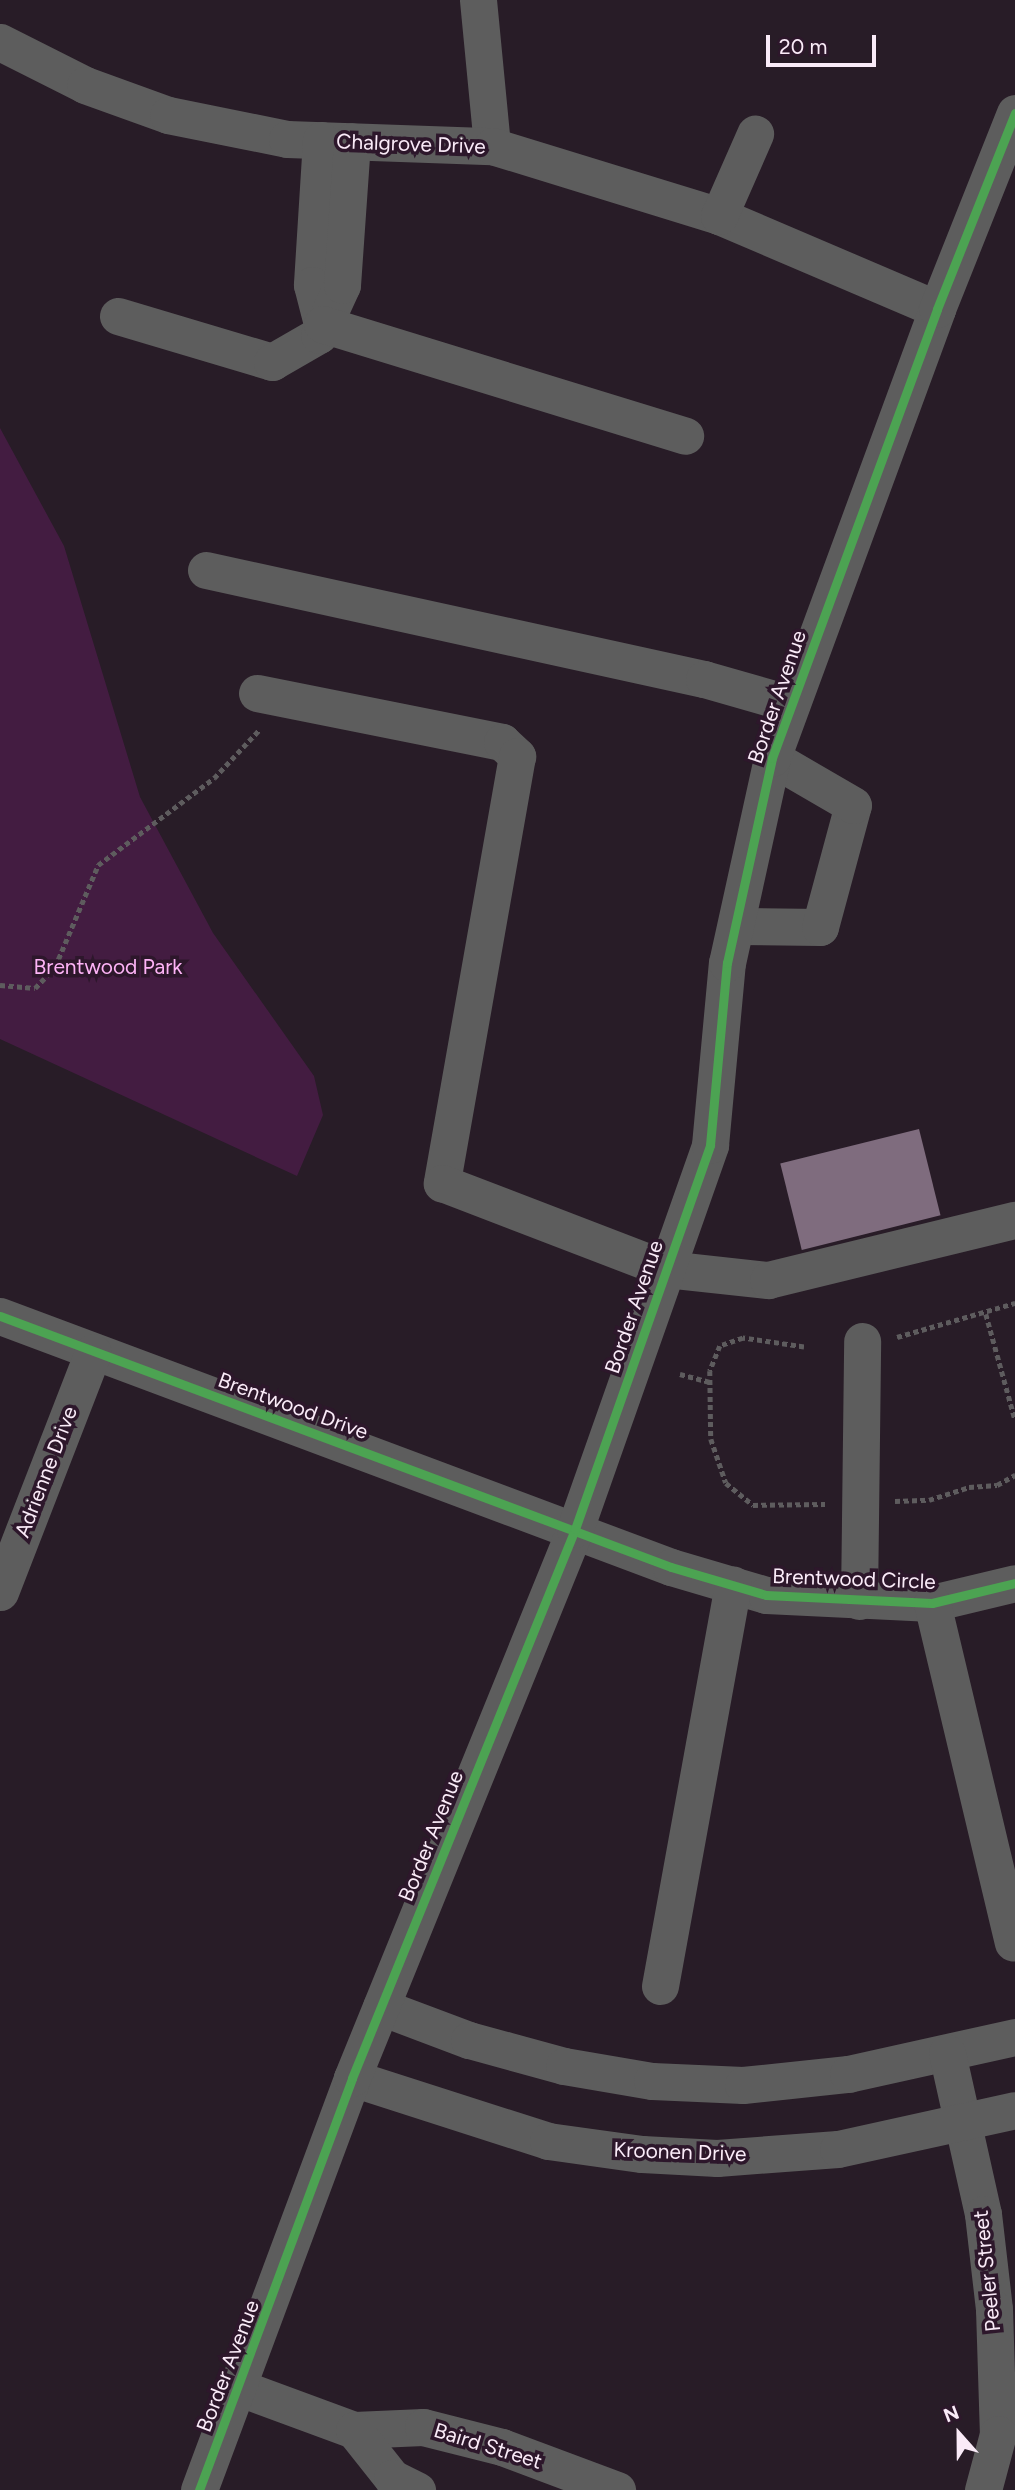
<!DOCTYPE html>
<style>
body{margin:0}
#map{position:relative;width:1015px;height:2490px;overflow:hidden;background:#281c27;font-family:Figtree,sans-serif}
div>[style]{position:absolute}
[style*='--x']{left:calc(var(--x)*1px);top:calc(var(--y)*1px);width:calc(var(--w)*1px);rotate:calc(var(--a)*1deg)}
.green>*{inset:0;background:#431c41}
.building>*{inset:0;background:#7f6c7e;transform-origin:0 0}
.path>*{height:4.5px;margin-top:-2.25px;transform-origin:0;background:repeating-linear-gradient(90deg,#5e5c5e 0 5px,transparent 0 8.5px)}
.minor>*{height:37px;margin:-18.5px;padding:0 18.5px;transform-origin:18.5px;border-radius:18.5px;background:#5d5d5d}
.cycleway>*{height:9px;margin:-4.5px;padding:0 4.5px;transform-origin:4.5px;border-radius:4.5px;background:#4ca352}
span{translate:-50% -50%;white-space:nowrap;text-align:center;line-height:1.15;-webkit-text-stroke:7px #2d172b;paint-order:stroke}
.street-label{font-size:21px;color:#faebf8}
.park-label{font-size:21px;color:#fdb3f6}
.north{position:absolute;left:924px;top:2399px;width:70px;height:70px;-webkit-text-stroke:5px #2d172b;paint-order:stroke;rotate:339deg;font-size:19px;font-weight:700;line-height:28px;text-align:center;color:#faebf8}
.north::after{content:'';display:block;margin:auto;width:24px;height:32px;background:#faebf8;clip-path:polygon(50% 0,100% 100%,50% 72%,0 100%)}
.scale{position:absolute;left:766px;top:35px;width:110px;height:32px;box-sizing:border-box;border:4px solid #faebf8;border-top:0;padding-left:9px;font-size:21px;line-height:24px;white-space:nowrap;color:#faebf8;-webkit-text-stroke:5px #2d172b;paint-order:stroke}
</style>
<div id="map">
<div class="green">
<i style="clip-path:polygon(0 428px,64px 546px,140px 797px,213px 933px,314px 1076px,323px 1115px,297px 1176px,0 1039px)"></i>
</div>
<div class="building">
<i style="left:919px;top:1129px;width:89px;height:143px;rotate:76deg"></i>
</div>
<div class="path">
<i style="--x:0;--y:985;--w:35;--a:5"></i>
<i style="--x:35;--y:988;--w:29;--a:-46"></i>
<i style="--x:55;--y:967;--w:111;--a:-67.1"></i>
<i style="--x:98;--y:865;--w:145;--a:-36.9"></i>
<i style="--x:214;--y:778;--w:66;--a:-46.8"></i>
<i style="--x:986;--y:1314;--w:109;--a:74.6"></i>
<i style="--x:897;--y:1337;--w:123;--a:-16.1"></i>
<i style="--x:804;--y:1347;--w:62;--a:-171.6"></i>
<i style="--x:743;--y:1338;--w:24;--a:161"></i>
<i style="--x:720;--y:1346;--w:27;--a:112"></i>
<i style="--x:710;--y:1371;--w:68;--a:89.2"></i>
<i style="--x:711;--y:1439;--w:46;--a:71.2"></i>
<i style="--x:726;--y:1483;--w:35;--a:39"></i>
<i style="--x:753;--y:1505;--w:72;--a:-0.8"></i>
<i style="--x:680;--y:1374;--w:31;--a:15"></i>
<i style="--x:895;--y:1501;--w:34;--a:-2"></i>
<i style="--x:929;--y:1500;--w:42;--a:-18"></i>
<i style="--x:969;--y:1487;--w:28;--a:-4"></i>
<i style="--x:997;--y:1485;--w:21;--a:-29"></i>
</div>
<div class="minor">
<i style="--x:478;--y:0;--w:147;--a:84.5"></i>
<i style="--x:0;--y:42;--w:95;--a:26.8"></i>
<i style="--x:85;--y:85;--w:88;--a:19.9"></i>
<i style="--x:168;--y:115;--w:121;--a:11.4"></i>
<i style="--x:287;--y:139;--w:205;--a:2"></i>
<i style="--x:492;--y:146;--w:238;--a:17.1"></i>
<i style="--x:719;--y:216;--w:237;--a:23.1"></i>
<i style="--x:321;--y:140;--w:145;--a:93.6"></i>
<i style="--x:312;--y:285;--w:40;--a:75.6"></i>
<i style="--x:719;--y:216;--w:90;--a:-66.3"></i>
<i style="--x:118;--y:316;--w:161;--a:16.6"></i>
<i style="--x:272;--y:362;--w:54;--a:-29.9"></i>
<i style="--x:319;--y:335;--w:55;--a:-65.3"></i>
<i style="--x:342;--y:285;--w:144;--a:-86"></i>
<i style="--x:322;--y:324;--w:380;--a:17.1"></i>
<i style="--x:206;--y:570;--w:510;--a:12.35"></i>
<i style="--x:704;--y:679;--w:91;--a:15.9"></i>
<i style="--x:257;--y:693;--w:250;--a:11.3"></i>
<i style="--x:502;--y:742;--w:21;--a:43"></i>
<i style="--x:517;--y:756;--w:434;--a:100"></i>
<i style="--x:442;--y:1183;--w:240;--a:21"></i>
<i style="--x:666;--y:1269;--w:103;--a:6.2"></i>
<i style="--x:768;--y:1280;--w:254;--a:-13.7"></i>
<i style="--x:736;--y:926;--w:84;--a:0.7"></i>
<i style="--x:820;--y:927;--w:126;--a:-74.9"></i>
<i style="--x:853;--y:805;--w:94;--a:-149.9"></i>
<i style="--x:0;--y:1316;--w:716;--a:20.51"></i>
<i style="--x:671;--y:1567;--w:99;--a:16.4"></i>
<i style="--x:766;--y:1595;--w:166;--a:2.8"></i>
<i style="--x:932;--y:1603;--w:85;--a:-13.5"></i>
<i style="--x:0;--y:1592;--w:257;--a:-68.8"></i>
<i style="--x:859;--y:1601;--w:260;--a:-89.3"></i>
<i style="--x:932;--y:1603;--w:349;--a:76.6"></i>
<i style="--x:660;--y:1986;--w:408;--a:-79.7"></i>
<i style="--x:381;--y:2007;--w:94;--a:20.6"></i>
<i style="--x:469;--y:2040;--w:98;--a:15.3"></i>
<i style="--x:564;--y:2066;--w:89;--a:9.7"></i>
<i style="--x:652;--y:2081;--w:91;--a:2.5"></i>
<i style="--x:743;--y:2085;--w:106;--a:-6"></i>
<i style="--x:848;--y:2074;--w:171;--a:-12.5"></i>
<i style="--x:947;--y:2053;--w:165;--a:77.4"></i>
<i style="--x:983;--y:2214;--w:96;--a:83.4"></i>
<i style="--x:994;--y:2309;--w:125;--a:88.2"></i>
<i style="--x:998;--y:2434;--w:58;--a:105"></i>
<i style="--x:352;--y:2078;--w:206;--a:17.8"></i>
<i style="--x:548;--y:2141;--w:95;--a:7.9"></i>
<i style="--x:642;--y:2154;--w:75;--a:3.1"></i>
<i style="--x:717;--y:2158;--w:121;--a:-4.3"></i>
<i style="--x:838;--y:2149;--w:181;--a:-12.4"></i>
<i style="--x:240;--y:2388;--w:121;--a:20.2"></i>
<i style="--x:354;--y:2430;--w:69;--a:-2.5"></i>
<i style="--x:423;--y:2427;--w:81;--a:14.2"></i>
<i style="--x:502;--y:2447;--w:123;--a:20.5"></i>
<i style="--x:354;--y:2430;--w:61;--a:51.6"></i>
<i style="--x:392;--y:2478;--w:28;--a:26"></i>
<i style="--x:199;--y:2490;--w:439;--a:-69.6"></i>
<i style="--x:352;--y:2078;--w:593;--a:-67.89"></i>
<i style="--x:575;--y:1529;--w:407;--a:-70.6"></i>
<i style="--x:710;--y:1145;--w:183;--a:-84.7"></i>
<i style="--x:727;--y:963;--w:210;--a:-77.6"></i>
<i style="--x:772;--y:758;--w:478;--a:-69.8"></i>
<i style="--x:937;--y:309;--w:211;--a:-68.3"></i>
</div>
<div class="cycleway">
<i style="--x:0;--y:1316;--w:716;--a:20.51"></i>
<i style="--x:671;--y:1567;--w:99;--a:16.4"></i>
<i style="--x:766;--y:1595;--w:166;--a:2.8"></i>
<i style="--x:932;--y:1603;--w:85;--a:-13.5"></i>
<i style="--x:199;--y:2490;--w:439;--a:-69.6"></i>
<i style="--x:352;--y:2078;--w:593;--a:-67.89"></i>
<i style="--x:575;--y:1529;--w:407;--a:-70.6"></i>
<i style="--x:710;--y:1145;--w:183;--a:-84.7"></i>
<i style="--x:727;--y:963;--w:210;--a:-77.6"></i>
<i style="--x:772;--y:758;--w:478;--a:-69.8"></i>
<i style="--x:937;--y:309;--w:211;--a:-68.3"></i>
</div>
<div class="street-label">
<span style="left:411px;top:144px;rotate:2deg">Chalgrove Drive</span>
<span style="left:777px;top:697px;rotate:-71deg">Border Avenue</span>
<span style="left:634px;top:1307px;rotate:-71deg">Border Avenue</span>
<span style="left:293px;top:1406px;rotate:20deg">Brentwood Drive</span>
<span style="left:46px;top:1472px;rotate:-69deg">Adrienne Drive</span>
<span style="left:854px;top:1579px;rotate:2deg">Brentwood Circle</span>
<span style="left:431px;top:1836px;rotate:-68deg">Border Avenue</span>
<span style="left:680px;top:2152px;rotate:2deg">Kroonen Drive</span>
<span style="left:987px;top:2271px;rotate:-96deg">Peeler Street</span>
<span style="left:228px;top:2366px;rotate:-69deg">Border Avenue</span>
<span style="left:488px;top:2446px;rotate:17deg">Baird Street</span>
</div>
<div class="park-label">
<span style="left:108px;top:967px">Brentwood Park</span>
</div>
<div class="north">N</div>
<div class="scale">20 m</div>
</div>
